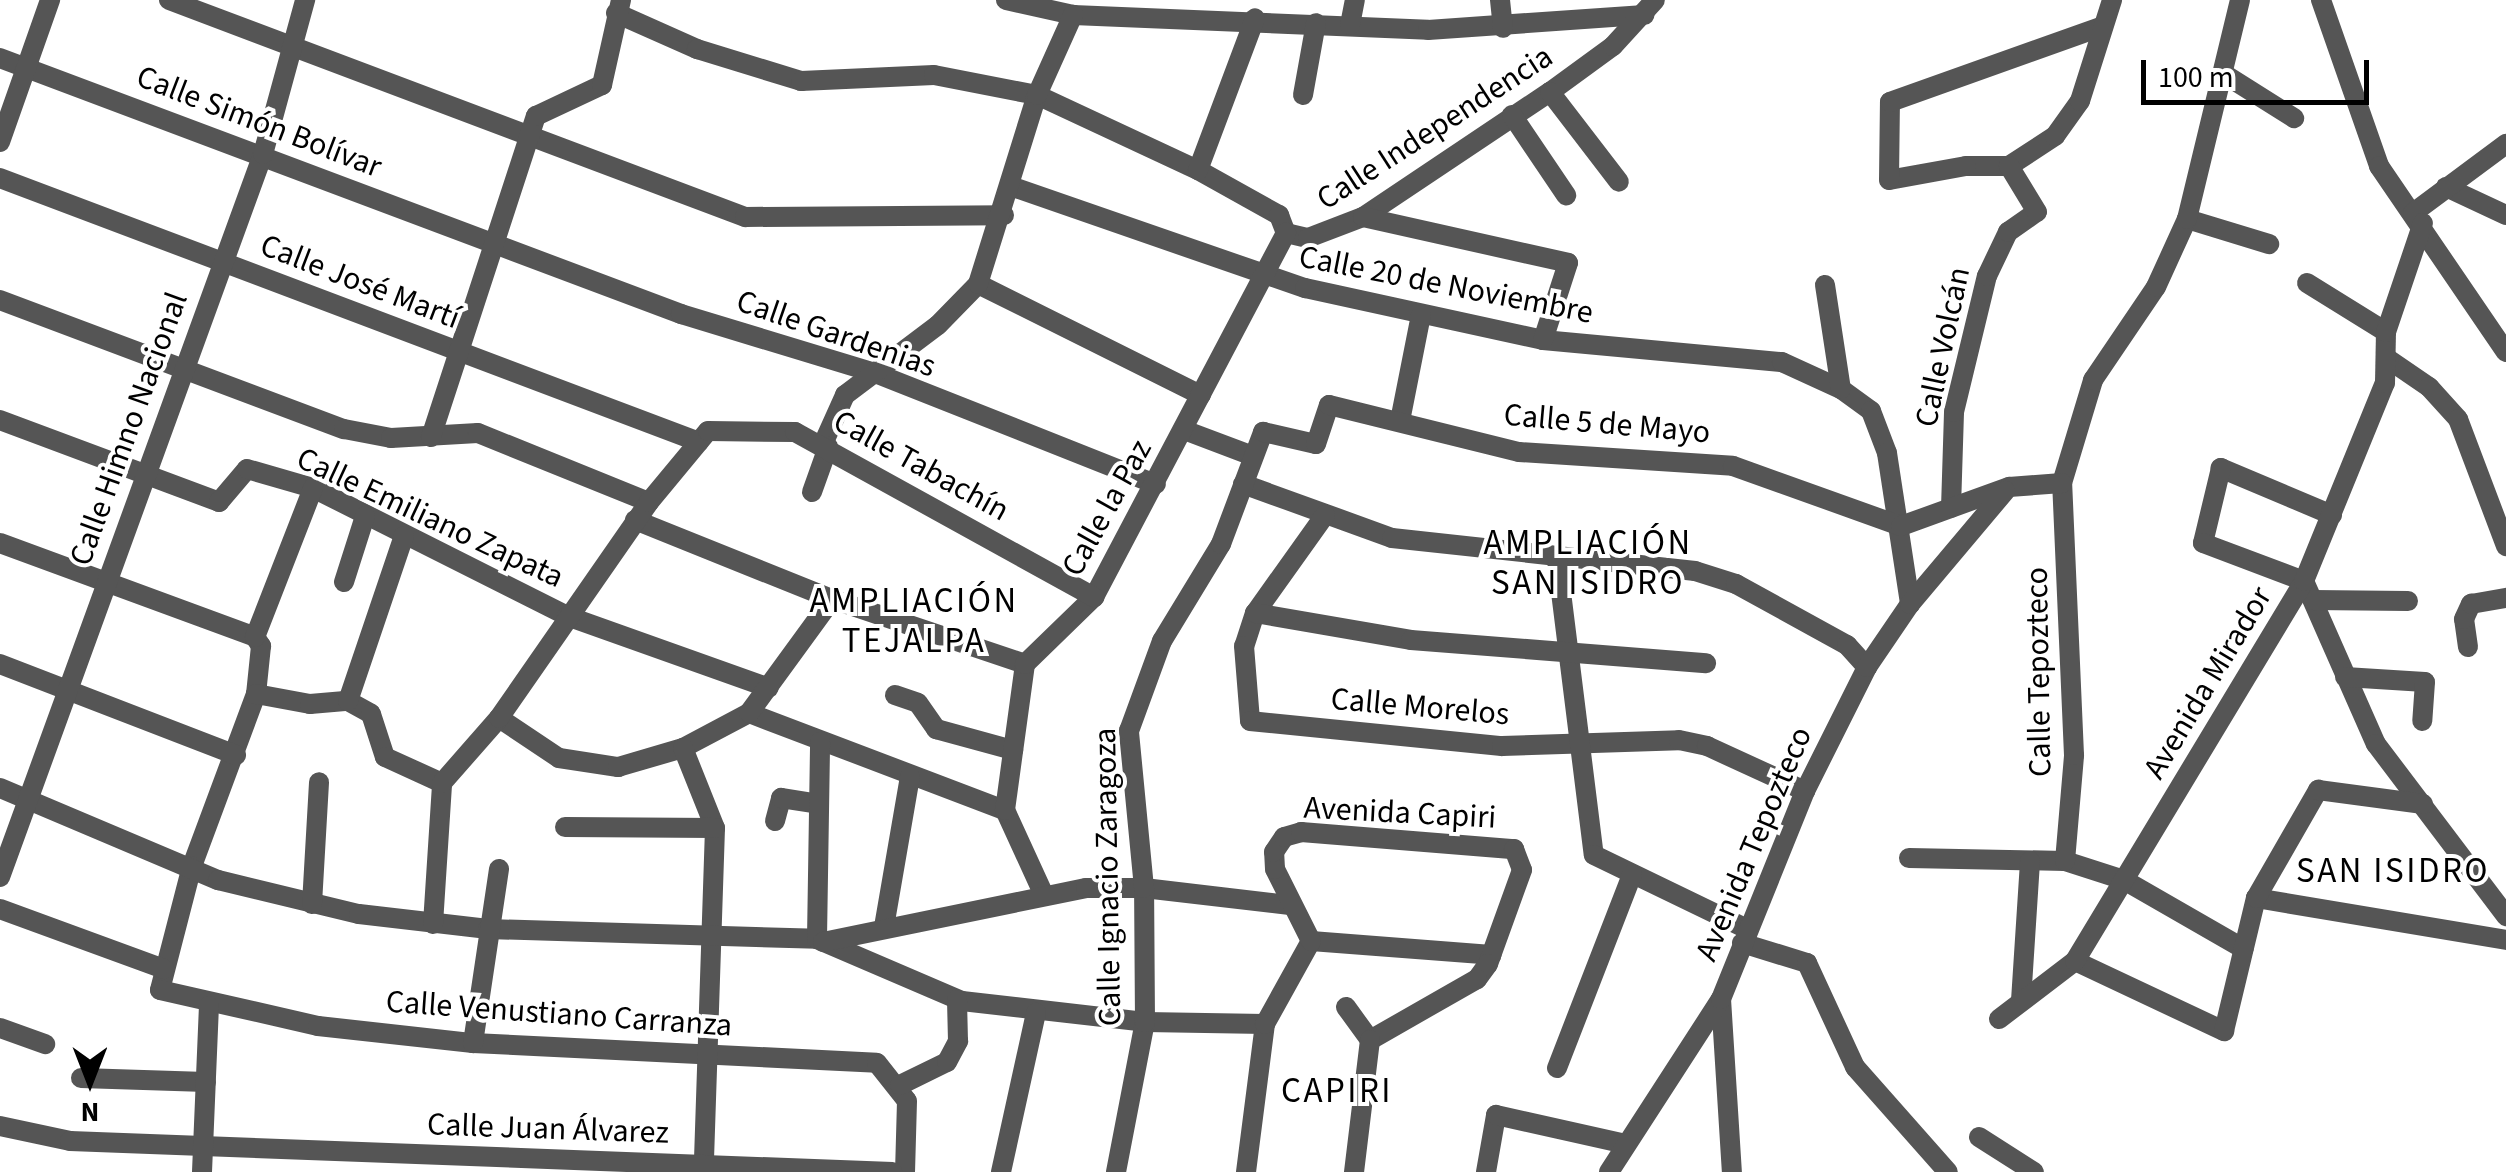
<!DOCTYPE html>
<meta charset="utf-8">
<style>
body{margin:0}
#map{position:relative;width:2506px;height:1172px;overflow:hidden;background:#fff;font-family:"Source Sans 3",sans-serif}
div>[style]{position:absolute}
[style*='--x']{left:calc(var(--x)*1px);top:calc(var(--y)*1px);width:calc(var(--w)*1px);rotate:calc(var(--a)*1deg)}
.minor>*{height:20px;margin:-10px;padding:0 10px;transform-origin:10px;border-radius:10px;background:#555}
span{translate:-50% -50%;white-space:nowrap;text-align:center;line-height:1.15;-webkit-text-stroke:8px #fff;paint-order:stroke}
.street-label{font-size:32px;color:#000}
.neighbourhood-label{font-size:35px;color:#000;letter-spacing:2.5px}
.north{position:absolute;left:40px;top:1032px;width:100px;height:100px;-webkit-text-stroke:8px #fff;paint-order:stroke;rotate:180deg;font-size:28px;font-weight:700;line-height:40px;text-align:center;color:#000}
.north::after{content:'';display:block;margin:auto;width:35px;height:45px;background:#000;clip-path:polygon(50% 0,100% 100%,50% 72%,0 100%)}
.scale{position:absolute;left:2141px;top:60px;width:228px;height:45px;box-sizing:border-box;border:5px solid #000;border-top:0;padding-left:12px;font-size:30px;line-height:35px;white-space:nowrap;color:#000;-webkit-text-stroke:8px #fff;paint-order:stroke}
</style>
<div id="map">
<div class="minor">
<i style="--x:169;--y:0;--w:616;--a:20.64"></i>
<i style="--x:745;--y:217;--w:259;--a:-0.4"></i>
<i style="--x:1006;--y:0;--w:69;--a:12.6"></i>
<i style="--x:1073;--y:15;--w:355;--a:2.4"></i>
<i style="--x:1428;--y:30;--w:217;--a:-4"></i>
<i style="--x:1500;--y:0;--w:28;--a:84"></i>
<i style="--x:2321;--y:0;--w:176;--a:70.7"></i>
<i style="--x:2379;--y:166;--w:225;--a:55.7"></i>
<i style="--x:616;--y:13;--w:89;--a:24"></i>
<i style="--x:697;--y:49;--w:109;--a:17.1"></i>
<i style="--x:801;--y:81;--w:133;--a:-2.6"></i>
<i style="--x:934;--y:75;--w:105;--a:11"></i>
<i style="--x:1037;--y:95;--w:178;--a:25"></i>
<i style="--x:1198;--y:170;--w:93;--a:29.1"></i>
<i style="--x:1279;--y:215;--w:19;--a:69"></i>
<i style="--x:1286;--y:233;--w:23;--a:13"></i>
<i style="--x:1308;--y:238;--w:59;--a:-20.9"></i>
<i style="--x:1363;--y:217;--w:225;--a:-33.8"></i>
<i style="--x:1550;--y:92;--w:78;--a:-36.1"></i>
<i style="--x:1613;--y:46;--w:62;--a:-47.6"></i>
<i style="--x:1350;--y:25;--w:25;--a:-79"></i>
<i style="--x:0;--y:58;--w:728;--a:20.6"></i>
<i style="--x:681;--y:314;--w:203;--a:16.9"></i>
<i style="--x:875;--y:373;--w:302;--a:21.6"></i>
<i style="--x:2224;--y:74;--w:83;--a:32.2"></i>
<i style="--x:1550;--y:92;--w:113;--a:52.5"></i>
<i style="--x:1303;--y:95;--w:73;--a:-79.8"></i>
<i style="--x:1512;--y:115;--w:97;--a:56"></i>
<i style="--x:0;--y:142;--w:151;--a:-70.6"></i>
<i style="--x:2009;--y:166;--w:43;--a:180"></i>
<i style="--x:1966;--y:166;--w:78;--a:169.7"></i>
<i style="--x:1889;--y:180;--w:78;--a:-89.3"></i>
<i style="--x:1890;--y:102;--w:226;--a:-19.6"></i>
<i style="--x:2009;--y:166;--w:55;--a:-33.1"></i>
<i style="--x:2055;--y:136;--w:43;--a:-54.5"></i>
<i style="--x:2080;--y:101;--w:106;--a:-72.4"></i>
<i style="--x:1198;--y:170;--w:162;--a:-69.4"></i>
<i style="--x:0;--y:178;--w:747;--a:20.69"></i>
<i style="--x:1013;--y:187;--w:309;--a:19.1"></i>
<i style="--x:1305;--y:288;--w:244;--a:12.3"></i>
<i style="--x:1543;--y:340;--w:240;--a:5.3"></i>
<i style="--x:1782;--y:362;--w:65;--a:24.6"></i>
<i style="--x:1841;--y:389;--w:37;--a:36"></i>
<i style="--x:1871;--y:411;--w:45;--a:69.1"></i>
<i style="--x:1887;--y:453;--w:153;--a:81.3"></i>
<i style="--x:2446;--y:187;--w:66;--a:25"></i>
<i style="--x:2413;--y:213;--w:116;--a:-36.6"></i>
<i style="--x:1363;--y:217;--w:210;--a:12.6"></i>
<i style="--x:1568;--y:263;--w:81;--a:108"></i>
<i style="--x:2187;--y:219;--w:86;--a:17"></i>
<i style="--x:2307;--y:283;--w:93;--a:31.8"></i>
<i style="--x:978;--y:284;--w:249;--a:26.5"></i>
<i style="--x:1825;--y:285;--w:105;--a:81.3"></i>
<i style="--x:0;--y:300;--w:367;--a:20.6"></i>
<i style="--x:344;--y:429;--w:48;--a:10.8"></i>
<i style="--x:391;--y:438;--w:87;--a:-3.3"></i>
<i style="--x:478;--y:433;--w:184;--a:22"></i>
<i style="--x:2388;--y:359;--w:50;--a:34.3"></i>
<i style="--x:2429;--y:387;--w:43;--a:47.8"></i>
<i style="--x:2458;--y:419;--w:136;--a:69.3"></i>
<i style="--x:0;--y:420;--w:234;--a:20.5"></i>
<i style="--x:219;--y:502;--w:43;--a:-49.7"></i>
<i style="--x:247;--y:469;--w:69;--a:16.1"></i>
<i style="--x:313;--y:488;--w:284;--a:26.7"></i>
<i style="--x:567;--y:616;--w:214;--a:19.6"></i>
<i style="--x:1400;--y:421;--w:108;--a:-78.8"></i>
<i style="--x:1184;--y:430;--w:74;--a:20.6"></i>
<i style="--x:431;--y:437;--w:338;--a:-71.9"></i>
<i style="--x:536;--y:116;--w:73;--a:-25.2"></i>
<i style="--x:602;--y:85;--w:87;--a:-77.4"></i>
<i style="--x:823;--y:444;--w:54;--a:-65.8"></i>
<i style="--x:845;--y:395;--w:116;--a:-37"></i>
<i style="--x:938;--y:325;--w:57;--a:-45.7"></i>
<i style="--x:978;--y:284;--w:198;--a:-72.7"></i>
<i style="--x:1037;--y:95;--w:88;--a:-65.8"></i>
<i style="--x:1243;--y:484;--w:158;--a:19.9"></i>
<i style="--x:1392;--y:538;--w:305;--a:6.2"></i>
<i style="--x:1695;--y:571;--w:43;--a:17.6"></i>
<i style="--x:1736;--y:584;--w:127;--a:28.8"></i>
<i style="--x:1847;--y:645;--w:30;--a:48"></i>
<i style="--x:812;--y:492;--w:48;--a:-70.4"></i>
<i style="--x:1951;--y:508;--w:96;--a:-88.2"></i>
<i style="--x:1954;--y:412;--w:140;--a:-76.4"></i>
<i style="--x:1987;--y:276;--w:49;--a:-64.5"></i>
<i style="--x:2008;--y:232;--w:35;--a:-35"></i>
<i style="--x:2037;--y:212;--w:54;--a:-121.3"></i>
<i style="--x:1325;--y:515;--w:120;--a:125.5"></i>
<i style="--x:1255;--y:613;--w:35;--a:108"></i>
<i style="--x:1244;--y:646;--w:75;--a:85.4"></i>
<i style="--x:1250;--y:721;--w:253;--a:5.7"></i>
<i style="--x:1502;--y:746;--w:177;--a:-1.9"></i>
<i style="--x:1679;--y:740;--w:29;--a:12"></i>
<i style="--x:1707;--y:746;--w:108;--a:24.7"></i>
<i style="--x:2332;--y:515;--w:121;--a:-157.1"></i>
<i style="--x:2221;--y:468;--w:77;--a:103.5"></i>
<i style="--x:2203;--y:543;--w:108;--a:20.6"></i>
<i style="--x:2304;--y:581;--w:178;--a:66.2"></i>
<i style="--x:2376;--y:744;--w:216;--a:52.9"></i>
<i style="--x:635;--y:520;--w:212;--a:21.9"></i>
<i style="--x:832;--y:599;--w:204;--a:18.6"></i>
<i style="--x:0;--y:543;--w:272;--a:20.2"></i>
<i style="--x:255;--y:637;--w:11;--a:56"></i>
<i style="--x:261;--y:646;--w:48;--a:95.9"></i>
<i style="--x:256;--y:694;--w:184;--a:110.4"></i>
<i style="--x:192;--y:866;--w:128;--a:104.5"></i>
<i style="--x:160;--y:990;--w:162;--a:12.8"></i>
<i style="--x:318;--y:1026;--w:156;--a:6.3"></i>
<i style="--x:473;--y:1043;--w:404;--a:2.8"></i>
<i style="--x:877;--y:1063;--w:48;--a:51.7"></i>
<i style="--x:907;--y:1101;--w:71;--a:91.6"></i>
<i style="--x:1557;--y:560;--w:297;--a:82.9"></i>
<i style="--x:1594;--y:855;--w:170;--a:25.8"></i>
<i style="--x:344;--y:582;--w:69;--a:-72.3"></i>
<i style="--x:2313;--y:600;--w:95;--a:0.6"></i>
<i style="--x:1255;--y:613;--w:158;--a:9.8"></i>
<i style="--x:1411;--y:640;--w:296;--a:4.5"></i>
<i style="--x:255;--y:637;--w:160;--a:-68.7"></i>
<i style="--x:2468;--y:647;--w:28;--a:-98"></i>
<i style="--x:2464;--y:619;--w:17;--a:-65"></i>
<i style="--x:2471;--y:604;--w:36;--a:-10"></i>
<i style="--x:0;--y:664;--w:253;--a:21.1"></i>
<i style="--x:2345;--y:677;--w:80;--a:3.6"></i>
<i style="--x:2425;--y:682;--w:39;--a:94"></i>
<i style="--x:256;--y:694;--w:55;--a:10.5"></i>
<i style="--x:310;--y:704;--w:38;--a:-5"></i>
<i style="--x:348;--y:701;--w:26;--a:29"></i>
<i style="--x:371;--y:714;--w:45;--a:72"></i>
<i style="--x:385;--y:757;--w:63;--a:24.5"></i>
<i style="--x:895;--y:695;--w:24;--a:19"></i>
<i style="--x:918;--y:703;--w:32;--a:55"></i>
<i style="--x:936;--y:729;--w:80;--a:15.3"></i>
<i style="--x:348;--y:701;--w:174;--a:-71.3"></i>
<i style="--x:749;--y:713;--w:274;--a:20.8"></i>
<i style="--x:1005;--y:810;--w:94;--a:65.4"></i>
<i style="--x:499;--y:718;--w:72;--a:33.7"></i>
<i style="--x:559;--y:758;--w:60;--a:8.7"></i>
<i style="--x:618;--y:767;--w:68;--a:-16.3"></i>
<i style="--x:683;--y:748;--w:75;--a:-27.9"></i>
<i style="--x:749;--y:713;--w:141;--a:-53.9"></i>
<i style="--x:683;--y:748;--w:86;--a:68.2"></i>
<i style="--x:715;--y:828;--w:337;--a:91.9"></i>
<i style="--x:0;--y:788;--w:237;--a:22.9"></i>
<i style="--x:218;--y:880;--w:145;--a:13.6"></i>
<i style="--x:359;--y:914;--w:130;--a:6.6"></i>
<i style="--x:488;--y:929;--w:329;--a:1.7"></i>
<i style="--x:817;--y:939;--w:158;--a:23.2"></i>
<i style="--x:962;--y:1001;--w:184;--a:6.5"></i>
<i style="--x:1145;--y:1022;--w:120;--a:1"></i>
<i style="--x:1005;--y:810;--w:147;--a:-82.2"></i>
<i style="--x:1025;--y:664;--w:96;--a:-44.2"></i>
<i style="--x:1094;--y:597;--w:412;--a:-62.2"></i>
<i style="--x:775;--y:821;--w:24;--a:-75"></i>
<i style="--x:781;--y:798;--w:38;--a:9"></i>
<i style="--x:565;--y:827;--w:150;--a:0.4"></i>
<i style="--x:1909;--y:858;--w:156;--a:1.1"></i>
<i style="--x:2065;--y:861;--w:62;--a:17.9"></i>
<i style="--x:2124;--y:880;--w:138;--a:29.9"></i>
<i style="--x:2065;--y:861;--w:106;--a:-85.1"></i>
<i style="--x:2074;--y:755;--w:272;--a:-92.5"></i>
<i style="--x:2062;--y:483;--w:108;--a:-73.2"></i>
<i style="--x:2093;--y:380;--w:112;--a:-55.9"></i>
<i style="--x:2156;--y:287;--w:75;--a:-65.5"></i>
<i style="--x:2187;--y:219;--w:225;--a:-76.4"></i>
<i style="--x:0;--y:877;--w:769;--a:-70.01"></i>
<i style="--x:263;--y:154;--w:160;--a:-74.7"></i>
<i style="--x:2256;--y:898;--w:254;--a:9.5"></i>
<i style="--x:312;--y:904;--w:122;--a:-86.7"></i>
<i style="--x:0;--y:909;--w:175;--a:20.1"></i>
<i style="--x:433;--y:924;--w:141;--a:-86.3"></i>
<i style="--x:442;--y:783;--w:86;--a:-48.8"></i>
<i style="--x:499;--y:718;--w:263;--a:-55.2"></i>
<i style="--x:649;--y:502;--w:92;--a:-50.3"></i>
<i style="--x:708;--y:431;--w:87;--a:0.7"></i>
<i style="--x:795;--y:432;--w:342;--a:28.9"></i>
<i style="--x:884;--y:927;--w:152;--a:-80.2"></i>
<i style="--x:817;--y:939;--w:197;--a:-89.1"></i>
<i style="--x:1311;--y:941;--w:181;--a:4.4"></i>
<i style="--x:823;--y:942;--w:268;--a:-11.6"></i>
<i style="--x:1086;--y:888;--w:58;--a:0"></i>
<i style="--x:1144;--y:888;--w:145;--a:6.7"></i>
<i style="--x:1742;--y:943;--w:68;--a:17.1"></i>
<i style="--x:1807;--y:963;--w:115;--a:65.2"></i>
<i style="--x:1855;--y:1067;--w:140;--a:48.5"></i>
<i style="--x:2075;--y:961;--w:165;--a:25.2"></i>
<i style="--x:2224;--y:1031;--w:137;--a:-76.5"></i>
<i style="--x:2256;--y:898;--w:125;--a:-60.1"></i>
<i style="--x:2318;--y:790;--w:106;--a:7.6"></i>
<i style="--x:1721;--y:999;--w:173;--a:86.4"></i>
<i style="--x:2021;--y:1001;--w:140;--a:-86.3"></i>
<i style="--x:1346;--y:1007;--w:41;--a:54"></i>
<i style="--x:1999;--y:1019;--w:96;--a:-37.3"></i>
<i style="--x:2075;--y:961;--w:444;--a:-58.9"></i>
<i style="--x:2304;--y:581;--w:214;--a:-67.8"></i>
<i style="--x:2385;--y:383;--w:51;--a:-88.9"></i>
<i style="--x:2386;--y:332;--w:115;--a:-71.3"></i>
<i style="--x:0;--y:1028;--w:48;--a:19.6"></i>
<i style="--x:473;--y:1043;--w:176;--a:-81.5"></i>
<i style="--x:1557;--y:1068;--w:207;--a:-68.8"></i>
<i style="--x:81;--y:1078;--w:125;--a:1.8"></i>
<i style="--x:900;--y:1085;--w:52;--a:-26.1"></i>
<i style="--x:947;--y:1062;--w:24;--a:-62"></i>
<i style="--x:958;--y:1041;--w:41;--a:-91.4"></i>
<i style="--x:0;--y:1126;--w:72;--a:12.1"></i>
<i style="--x:70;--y:1141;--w:823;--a:2.16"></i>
<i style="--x:1979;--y:1137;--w:65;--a:32.5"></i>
<i style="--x:202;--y:1172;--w:166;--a:-87.6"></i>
<i style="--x:1001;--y:1172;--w:163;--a:-77.6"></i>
<i style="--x:1116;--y:1172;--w:153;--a:-79.1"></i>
<i style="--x:1145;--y:1022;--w:134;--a:-90.4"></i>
<i style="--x:1144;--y:888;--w:158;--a:-95.5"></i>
<i style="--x:1129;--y:731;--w:96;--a:-69.9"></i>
<i style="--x:1162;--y:641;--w:114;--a:-58.7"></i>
<i style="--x:1221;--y:544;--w:120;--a:-69.4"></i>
<i style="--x:1263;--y:432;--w:54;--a:12.8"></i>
<i style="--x:1316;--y:444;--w:41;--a:-71.6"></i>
<i style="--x:1329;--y:405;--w:196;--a:13.9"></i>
<i style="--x:1519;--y:452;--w:214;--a:3.7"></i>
<i style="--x:1733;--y:466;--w:178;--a:19.7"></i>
<i style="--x:1901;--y:526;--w:115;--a:-19.9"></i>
<i style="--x:2009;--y:487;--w:53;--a:-4.3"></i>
<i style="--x:1246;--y:1172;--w:149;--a:-82.7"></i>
<i style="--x:1265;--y:1024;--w:95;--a:-61"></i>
<i style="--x:1311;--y:941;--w:80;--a:-116.6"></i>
<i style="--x:1275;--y:869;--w:17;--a:-93"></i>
<i style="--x:1274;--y:852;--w:18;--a:-56"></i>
<i style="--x:1284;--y:837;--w:18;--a:-16"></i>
<i style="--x:1301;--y:832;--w:214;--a:4.6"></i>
<i style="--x:1514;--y:849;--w:22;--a:69"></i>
<i style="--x:1522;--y:870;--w:100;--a:109.9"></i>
<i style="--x:1488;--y:964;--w:19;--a:126"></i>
<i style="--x:1477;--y:979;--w:123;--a:150.3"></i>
<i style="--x:1370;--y:1040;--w:133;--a:96.9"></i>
<i style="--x:1486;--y:1172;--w:58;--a:-80"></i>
<i style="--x:1496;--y:1115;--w:133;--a:12.6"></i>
<i style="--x:1609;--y:1172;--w:206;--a:-57.1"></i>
<i style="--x:1721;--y:999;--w:224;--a:-68"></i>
<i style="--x:1805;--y:791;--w:139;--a:-63.4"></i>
<i style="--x:1867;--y:667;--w:76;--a:-55.7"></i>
<i style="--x:1910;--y:604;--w:148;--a:-49.9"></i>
</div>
<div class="street-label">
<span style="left:259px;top:122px;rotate:21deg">Calle Simón Bolívar</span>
<span style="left:1435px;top:128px;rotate:-33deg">Calle Independencia</span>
<span style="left:360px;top:282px;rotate:21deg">Calle José Martí</span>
<span style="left:1446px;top:285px;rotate:11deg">Calle 20 de Noviembre</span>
<span style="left:836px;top:334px;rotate:19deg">Calle Gardenias</span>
<span style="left:1943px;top:347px;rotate:-78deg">Calle Volcán</span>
<span style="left:1607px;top:424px;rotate:5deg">Calle 5 de Mayo</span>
<span style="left:129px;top:429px;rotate:-70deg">Calle Himno Nacional</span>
<span style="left:921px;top:466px;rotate:29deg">Calle Tabachín</span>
<span style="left:1107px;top:508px;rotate:-61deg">Calle la Paz</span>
<span style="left:430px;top:518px;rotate:25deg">Calle Emiliano Zapata</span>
<span style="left:2039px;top:672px;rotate:-91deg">Calle Tepozteco</span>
<span style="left:2208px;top:683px;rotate:-59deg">Avenida Mirador</span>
<span style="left:1420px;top:707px;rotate:5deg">Calle Morelos</span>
<span style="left:1400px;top:813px;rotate:3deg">Avenida Capiri</span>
<span style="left:1754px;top:844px;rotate:-67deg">Avenida Tepozteco</span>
<span style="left:1108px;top:877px;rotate:-91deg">Calle Ignacio Zaragoza</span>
<span style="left:559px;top:1014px;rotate:4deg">Calle Venustiano Carranza</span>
<span style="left:548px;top:1129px;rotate:2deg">Calle Juan Álvarez</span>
</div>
<div class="neighbourhood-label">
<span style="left:1588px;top:563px">AMPLIACIÓN<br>SAN ISIDRO</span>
<span style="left:914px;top:621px">AMPLIACIÓN<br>TEJALPA</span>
<span style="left:2393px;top:871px">SAN ISIDRO</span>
<span style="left:1337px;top:1091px">CAPIRI</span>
</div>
<div class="north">N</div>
<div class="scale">100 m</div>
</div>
